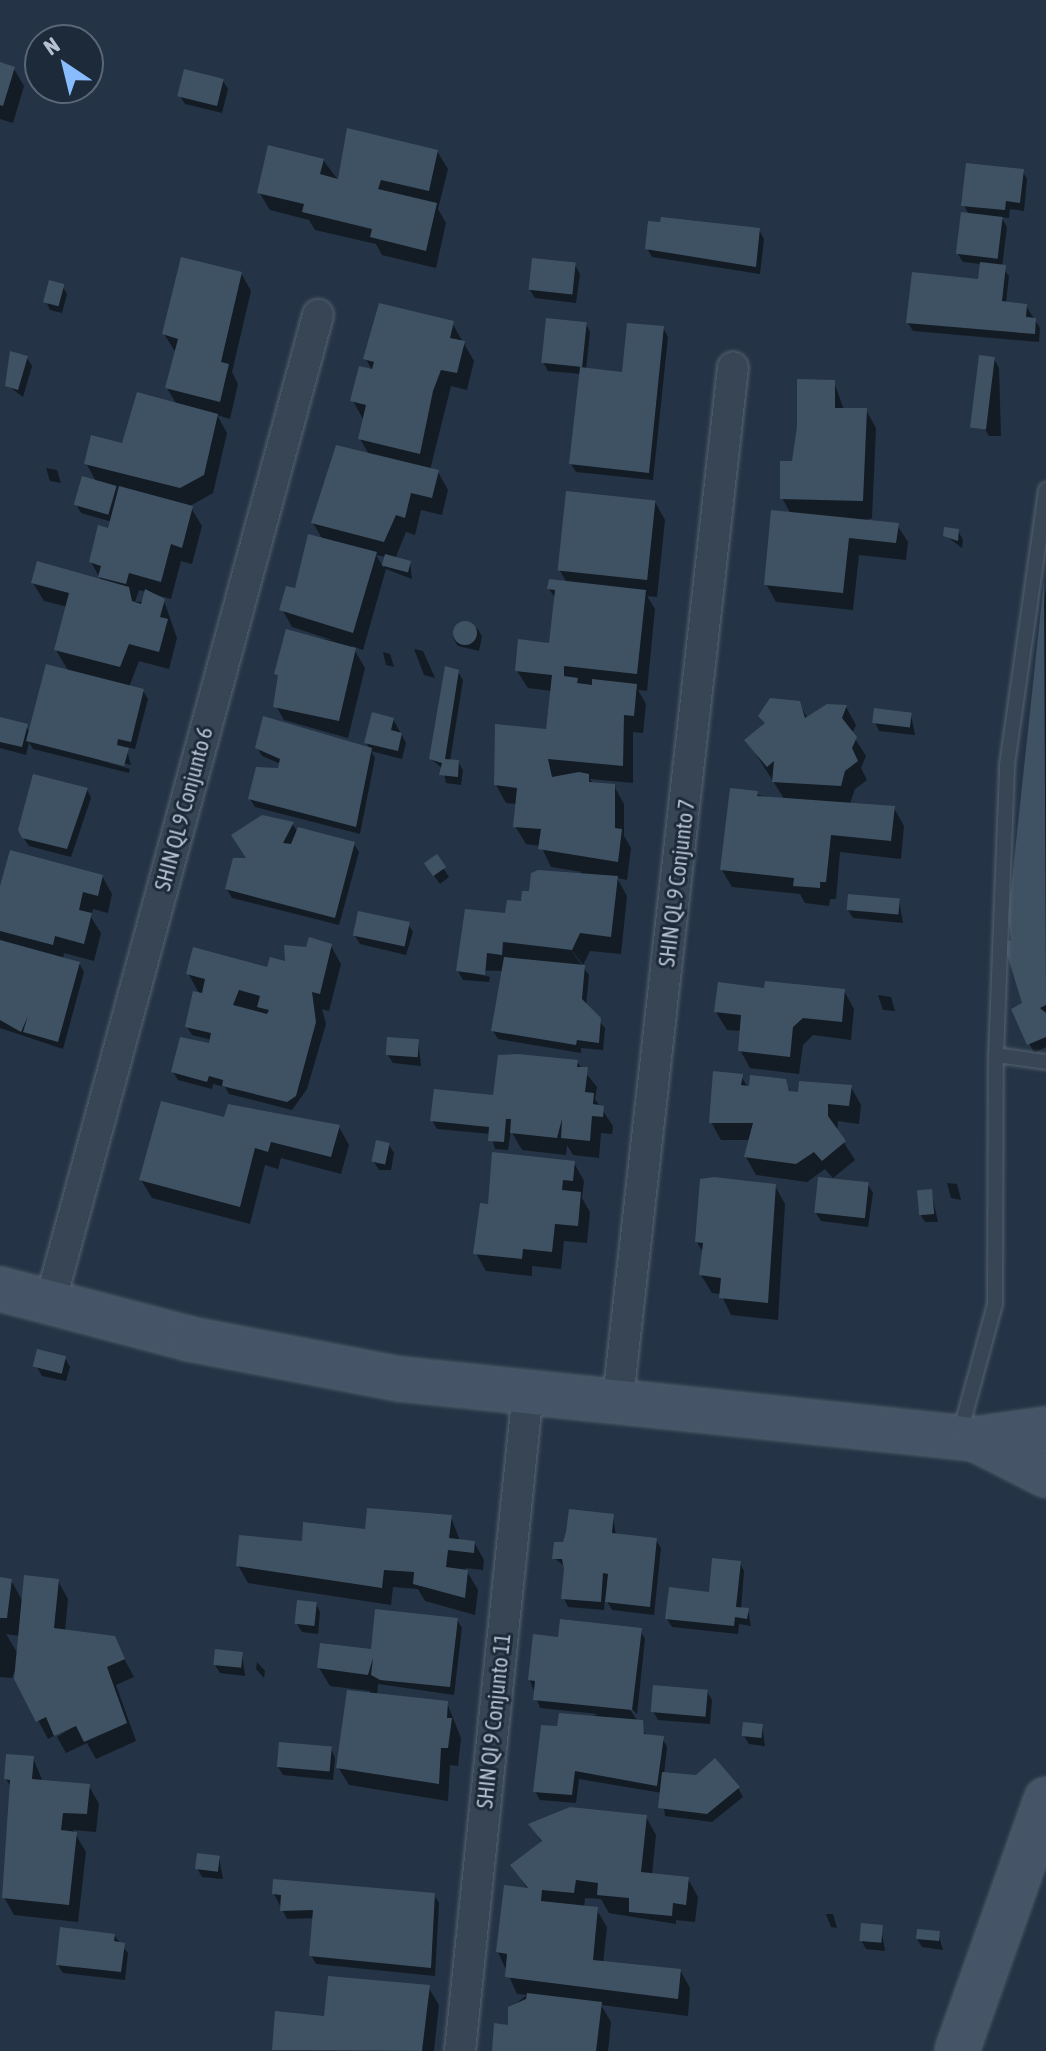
<!DOCTYPE html>
<style>
body{margin:0}
#map{position:relative;width:1046px;height:2051px;overflow:hidden;background:#243345;font-family:"Asap Condensed",sans-serif}
div>[style]{position:absolute}
[style*='--x']{left:calc(var(--x)*1px);top:calc(var(--y)*1px);width:calc(var(--w)*1px);rotate:calc(var(--a)*1deg)}
.shadow>*{inset:0;background:#0007}
.building>*{inset:0;background:#3f5264;transform-origin:0 0}
.round{border-radius:50%}
.roads{filter:drop-shadow(0 0 2px #576371) drop-shadow(0 0 2px #576371)}
.lane>*{height:14px;margin:-7px;padding:0 7px;transform-origin:7px;border-radius:7px;background:#384554}
.street>*{height:30px;margin:-15px;padding:0 15px;transform-origin:15px;border-radius:15px;background:#384554}
.secondary>*{height:42px;margin:-21px;padding:0 21px;transform-origin:21px;border-radius:21px;background:#465467}
span{translate:-50% -50%;white-space:nowrap;text-align:center;line-height:1.15;-webkit-text-stroke:6px #1d2a39;paint-order:stroke}
.street-label{font-size:22px;color:#b6c0ce}
.north{position:absolute;left:24px;top:24px;width:80px;height:80px;box-sizing:border-box;background:#1d2a39;border:2px solid #5a6675;border-radius:50%;rotate:325deg;font-size:22px;font-weight:700;line-height:32px;text-align:center;color:#b6c0ce}
.north::after{content:'';display:block;margin:auto;width:28px;height:36px;background:#89bcff;clip-path:polygon(50% 0,100% 100%,50% 72%,0 100%)}
</style>
<div id="map">
<div class="shadow">
<i style="clip-path:polygon(0 64px,14px 69px,24px 86px,13px 123px,0 119px)"></i>
<i style="clip-path:polygon(223px 81px,228px 89px,222px 113px,185px 104px,180px 96px)"></i>
<i style="clip-path:polygon(437px 151px,448px 169px,438px 209px,446px 223px,436px 268px,382px 255px,376px 244px,315px 230px,309px 220px,270px 210px,259px 192px,323px 160px,339px 181px)"></i>
<i style="clip-path:polygon(1022px 171px,1027px 179px,1024px 211px,1010px 209px,1009px 218px,1001px 217px,1007px 227px,1002px 267px,1009px 276px,1006px 303px,1026px 306px,1040px 328px,1039px 342px,913px 331px,908px 323px,979px 281px,981px 264px,963px 262px,958px 254px,969px 215px,964px 205px)"></i>
<i style="clip-path:polygon(759px 230px,764px 239px,760px 274px,652px 257px,647px 248px)"></i>
<i style="clip-path:polygon(575px 265px,580px 274px,576px 303px,535px 298px,530px 290px)"></i>
<i style="clip-path:polygon(241px 273px,251px 291px,232px 372px,238px 384px,230px 419px,217px 415px,227px 433px,213px 493px,190px 506px,202px 526px,192px 564px,181px 561px,171px 599px,139px 590px,135px 602px,164px 601px,177px 638px,169px 669px,139px 661px,129px 687px,143px 691px,148px 699px,135px 749px,126px 747px,131px 765px,32px 740px,130px 769px,129px 773px,33px 749px,29px 742px,26px 755px,0 748px,0 719px,26px 726px,30px 733px,69px 672px,56px 650px,68px 607px,44px 601px,33px 583px,102px 582px,91px 562px,112px 522px,81px 513px,76px 504px,97px 483px,86px 463px,124px 445px,177px 405px,167px 388px,176px 353px,164px 334px)"></i>
<i style="clip-path:polygon(62px 286px,67px 294px,62px 313px,50px 310px,46px 301px)"></i>
<i style="clip-path:polygon(evenodd,452px 323px,474px 361px,467px 390px,451px 386px,430px 470px,438px 472px,448px 490px,442px 515px,421px 510px,415px 535px,406px 532px,395px 559px,410px 562px,412px 579px,386px 569px,363px 650px,352px 646px,365px 668px,348px 738px,284px 720px,274px 702px,287px 632px,335px 641px,292px 627px,282px 609px,323px 540px,313px 523px,370px 456px,360px 439px,363px 419px,353px 401px,373px 372px,366px 359px,452px 323px,376px 555px,386px 557px,384px 568px,376px 555px)"></i>
<i style="clip-path:polygon(586px 324px,590px 332px,586px 370px,624px 374px,663px 328px,668px 337px,653px 480px,576px 472px,571px 464px,581px 374px,548px 371px,543px 362px)"></i>
<i style="clip-path:polygon(27px 358px,32px 366px,23px 397px,7px 385px)"></i>
<i style="clip-path:polygon(994px 359px,999px 368px,1001px 436px,989px 436px,984px 428px)"></i>
<i style="clip-path:polygon(834px 382px,844px 410px,866px 410px,876px 428px,872px 518px,863px 521px,897px 525px,908px 542px,906px 560px,859px 555px,853px 610px,776px 602px,766px 584px,791px 514px,782px 498px,794px 463px)"></i>
<i style="clip-path:polygon(46px 468px,57px 470px,61px 483px,50px 481px)"></i>
<i style="clip-path:polygon(655px 502px,665px 520px,657px 597px,647px 596px,655px 609px,647px 691px,638px 690px,646px 704px,643px 733px,633px 732px,633px 783px,590px 779px,593px 784px,614px 786px,624px 804px,624px 836px,631px 848px,627px 880px,617px 878px,627px 896px,621px 954px,590px 951px,583px 965px,565px 942px,589px 975px,586px 1006px,605px 1028px,603px 1050px,581px 1048px,581px 1053px,498px 1039px,493px 1031px,504px 971px,462px 970px,490px 977px,489px 982px,463px 980px,458px 971px,507px 915px,582px 872px,551px 867px,541px 846px,526px 844px,515px 826px,518px 804px,506px 803px,496px 785px,496px 726px,548px 731px,552px 691px,528px 688px,517px 671px,551px 645px,556px 599px,549px 589px,567px 583px,559px 569px)"></i>
<i style="clip-path:polygon(958px 531px,963px 540px,962px 548px,945px 535px)"></i>
<i style="clip-path:polygon(1046px 587px,1046px 972px,1040px 970px,1046px 987px,1046px 1047px,1034px 1053px,1013px 1010px,1024px 1004px,1013px 941px,1021px 801px)"></i>
<i style="clip-path:polygon(456px 625px,477px 628px,482px 636px,479px 651px,458px 646px,453px 638px)"></i>
<i style="clip-path:polygon(414px 649px,423px 651px,435px 678px,424px 675px)"></i>
<i style="clip-path:polygon(383px 652px,390px 654px,394px 667px,386px 665px)"></i>
<i style="clip-path:polygon(458px 672px,463px 680px,450px 761px,458px 762px,463px 770px,461px 785px,446px 783px,443px 769px,431px 759px)"></i>
<i style="clip-path:polygon(799px 703px,808px 719px,846px 707px,856px 725px,852px 734px,866px 756px,861px 768px,867px 780px,855px 789px,850px 804px,894px 808px,904px 826px,901px 859px,840px 852px,836px 899px,830px 899px,829px 906px,805px 903px,800px 894px,732px 887px,722px 870px,732px 790px,785px 800px,747px 740px,766px 724px,761px 716px)"></i>
<i style="clip-path:polygon(911px 715px,915px 735px,879px 731px,875px 722px)"></i>
<i style="clip-path:polygon(393px 719px,406px 743px,402px 759px,371px 751px,375px 758px,360px 834px,255px 807px,250px 799px,281px 764px,262px 756px,257px 747px,370px 749px,366px 742px)"></i>
<i style="clip-path:polygon(87px 789px,91px 798px,71px 857px,29px 846px,23px 837px)"></i>
<i style="clip-path:polygon(292px 823px,298px 833px,354px 844px,359px 852px,339px 925px,232px 898px,227px 889px,248px 860px)"></i>
<i style="clip-path:polygon(436px 857px,449px 877px,440px 884px,432px 873px)"></i>
<i style="clip-path:polygon(102px 876px,112px 894px,108px 913px,93px 909px,91px 917px,101px 933px,94px 961px,64px 953px,63px 959px,79px 963px,84px 972px,63px 1049px,0 1028px,0 889px)"></i>
<i style="clip-path:polygon(899px 901px,903px 923px,853px 918px,848px 910px)"></i>
<i style="clip-path:polygon(408px 924px,413px 932px,406px 955px,360px 944px,355px 936px)"></i>
<i style="clip-path:polygon(331px 946px,341px 964px,329px 1011px,322px 1009px,326px 1024px,307px 1089px,292px 1110px,229px 1094px,225px 1087px,213px 1084px,212px 1089px,178px 1080px,173px 1072px,212px 1040px,192px 1035px,187px 1027px,200px 995px,188px 973px,269px 970px,307px 949px)"></i>
<i style="clip-path:polygon(766px 990px,844px 991px,854px 1009px,851px 1040px,813px 1035px,803px 1045px,799px 1074px,750px 1068px,740px 1050px,742px 1031px,727px 1030px,716px 1012px)"></i>
<i style="clip-path:polygon(878px 995px,891px 997px,895px 1011px,883px 1010px)"></i>
<i style="clip-path:polygon(418px 1041px,421px 1066px,393px 1063px,388px 1055px)"></i>
<i style="clip-path:polygon(577px 1062px,597px 1087px,595px 1099px,613px 1126px,612px 1134px,601px 1133px,599px 1158px,573px 1155px,567px 1145px,566px 1155px,522px 1150px,511px 1131px,508px 1150px,495px 1149px,491px 1134px,437px 1129px,432px 1120px)"></i>
<i style="clip-path:polygon(741px 1076px,750px 1091px,784px 1081px,792px 1094px,851px 1087px,861px 1105px,859px 1124px,838px 1121px,837px 1132px,855px 1160px,833px 1178px,825px 1169px,807px 1182px,756px 1175px,746px 1157px,750px 1140px,721px 1140px,711px 1122px)"></i>
<i style="clip-path:polygon(225px 1119px,339px 1127px,349px 1145px,341px 1174px,281px 1158px,278px 1169px,265px 1165px,250px 1224px,152px 1198px,141px 1180px)"></i>
<i style="clip-path:polygon(389px 1145px,394px 1153px,391px 1170px,379px 1170px,374px 1162px)"></i>
<i style="clip-path:polygon(574px 1163px,584px 1181px,582px 1198px,590px 1212px,587px 1243px,564px 1241px,561px 1269px,532px 1266px,532px 1276px,486px 1271px,476px 1253px,490px 1206px)"></i>
<i style="clip-path:polygon(947px 1183px,957px 1184px,961px 1200px,951px 1198px)"></i>
<i style="clip-path:polygon(868px 1184px,873px 1193px,868px 1227px,821px 1221px,816px 1213px)"></i>
<i style="clip-path:polygon(775px 1186px,785px 1204px,778px 1320px,731px 1315px,721px 1294px,712px 1293px,701px 1275px,704px 1254px,697px 1242px)"></i>
<i style="clip-path:polygon(931px 1191px,938px 1222px,925px 1222px,920px 1214px)"></i>
<i style="clip-path:polygon(65px 1358px,70px 1367px,66px 1381px,42px 1376px,37px 1367px)"></i>
<i style="clip-path:polygon(613px 1516px,616px 1536px,656px 1540px,661px 1548px,654px 1615px,612px 1610px,605px 1598px,604px 1610px,568px 1607px,564px 1598px,566px 1567px,554px 1558px,564px 1544px)"></i>
<i style="clip-path:polygon(451px 1517px,460px 1541px,474px 1542px,484px 1560px,483px 1570px,465px 1568px,478px 1590px,475px 1615px,425px 1601px,418px 1589px,393px 1587px,391px 1605px,248px 1583px,238px 1565px,303px 1543px)"></i>
<i style="clip-path:polygon(740px 1563px,744px 1571px,741px 1609px,748px 1610px,751px 1626px,739px 1624px,738px 1634px,672px 1627px,667px 1619px,711px 1594px)"></i>
<i style="clip-path:polygon(evenodd,0 1579px,11px 1580px,23px 1602px,58px 1581px,68px 1599px,65px 1631px,113px 1638px,134px 1677px,116px 1685px,136px 1741px,96px 1759px,87px 1743px,66px 1753px,57px 1737px,84px 1720px,48px 1739px,16px 1678px,17px 1666px,12px 1678px,0 1677px,0 1579px,6px 1634px,20px 1636px,18px 1654px,6px 1634px)"></i>
<i style="clip-path:polygon(316px 1604px,320px 1612px,318px 1634px,302px 1632px,297px 1624px)"></i>
<i style="clip-path:polygon(457px 1620px,462px 1628px,454px 1695px,378px 1684px,377px 1696px,447px 1703px,461px 1738px,458px 1766px,450px 1765px,448px 1801px,349px 1785px,338px 1767px,370px 1691px,330px 1686px,319px 1668px,369px 1651px,374px 1658px)"></i>
<i style="clip-path:polygon(640px 1630px,645px 1639px,637px 1714px,626px 1703px,647px 1736px,662px 1738px,667px 1747px,664px 1774px,738px 1788px,743px 1797px,712px 1822px,665px 1816px,662px 1793px,579px 1779px,576px 1803px,540px 1800px,535px 1791px,558px 1729px,598px 1714px,540px 1708px,530px 1680px,559px 1639px)"></i>
<i style="clip-path:polygon(242px 1654px,245px 1676px,220px 1673px,215px 1665px)"></i>
<i style="clip-path:polygon(257px 1662px,265px 1671px,264px 1678px,256px 1669px)"></i>
<i style="clip-path:polygon(707px 1692px,712px 1700px,710px 1724px,658px 1720px,653px 1711px)"></i>
<i style="clip-path:polygon(762px 1726px,765px 1746px,749px 1744px,744px 1736px)"></i>
<i style="clip-path:polygon(331px 1749px,335px 1758px,333px 1780px,283px 1775px,278px 1767px)"></i>
<i style="clip-path:polygon(33px 1758px,43px 1782px,89px 1786px,99px 1804px,96px 1832px,73px 1830px,86px 1852px,78px 1922px,14px 1915px,4px 1897px,12px 1789px,6px 1779px)"></i>
<i style="clip-path:polygon(570px 1809px,646px 1817px,656px 1835px,652px 1875px,688px 1879px,698px 1897px,695px 1922px,676px 1920px,676px 1924px,609px 1913px,601px 1899px,585px 1898px,584px 1908px,596px 1909px,607px 1927px,603px 1963px,680px 1970px,690px 1988px,688px 2016px,601px 2005px,611px 2022px,608px 2051px,494px 2051px,510px 2027px,510px 2008px,527px 1995px,517px 1994px,498px 1952px,528px 1890px,513px 1866px,542px 1843px,531px 1824px)"></i>
<i style="clip-path:polygon(219px 1858px,223px 1879px,202px 1877px,197px 1868px)"></i>
<i style="clip-path:polygon(274px 1894px,434px 1895px,439px 1903px,435px 1976px,316px 1964px,311px 1955px,315px 1918px,287px 1919px)"></i>
<i style="clip-path:polygon(826px 1914px,833px 1914px,837px 1928px,831px 1927px)"></i>
<i style="clip-path:polygon(881px 1927px,885px 1951px,866px 1949px,861px 1940px)"></i>
<i style="clip-path:polygon(938px 1933px,943px 1950px,922px 1947px,917px 1939px)"></i>
<i style="clip-path:polygon(114px 1935px,128px 1953px,125px 1980px,63px 1973px,58px 1965px)"></i>
<i style="clip-path:polygon(428px 1987px,439px 2005px,434px 2051px,274px 2050px,326px 2018px)"></i>
</div>
<div class="building">
<i style="clip-path:polygon(0 62px,15px 67px,3px 106px,0 105px)"></i>
<i style="left:184px;top:69px;width:41px;height:28px;rotate:14deg"></i>
<i style="clip-path:polygon(347px 128px,438px 150px,429px 191px,381px 180px,378px 189px,437px 203px,426px 251px,370px 237px,372px 229px,302px 212px,304px 204px,257px 193px,268px 145px,324px 159px,320px 174px,338px 179px)"></i>
<i style="clip-path:polygon(966px 163px,1024px 169px,1020px 203px,1006px 201px,1005px 210px,961px 206px)"></i>
<i style="left:961px;top:212px;width:42px;height:42px;rotate:7deg"></i>
<i style="clip-path:polygon(661px 217px,760px 228px,756px 267px,645px 249px,648px 221px,660px 222px)"></i>
<i style="clip-path:polygon(181px 257px,242px 272px,221px 362px,229px 364px,220px 402px,165px 388px,178px 339px,162px 334px)"></i>
<i style="left:532px;top:258px;width:44px;height:32px;rotate:6deg"></i>
<i style="clip-path:polygon(980px 262px,1006px 265px,1002px 301px,1027px 304px,1026px 317px,1036px 318px,1035px 334px,906px 323px,912px 272px,978px 279px)"></i>
<i style="left:49px;top:280px;width:16px;height:23px;rotate:15deg"></i>
<i style="clip-path:polygon(379px 303px,454px 321px,450px 338px,465px 341px,457px 373px,441px 370px,433px 391px,420px 454px,358px 439px,366px 405px,350px 401px,359px 366px,372px 369px,374px 362px,363px 359px)"></i>
<i style="left:546px;top:318px;width:41px;height:45px;rotate:6deg"></i>
<i style="clip-path:polygon(627px 323px,664px 326px,649px 473px,569px 464px,580px 367px,622px 372px)"></i>
<i style="clip-path:polygon(10px 351px,28px 356px,18px 390px,5px 386px)"></i>
<i style="left:979px;top:355px;width:16px;height:73px;rotate:7deg"></i>
<i style="clip-path:polygon(797px 379px,835px 380px,835px 408px,867px 408px,863px 501px,780px 499px,780px 461px,792px 461px,797px 427px)"></i>
<i style="clip-path:polygon(137px 392px,218px 414px,204px 475px,180px 488px,84px 464px,91px 435px,122px 443px)"></i>
<i style="clip-path:polygon(336px 445px,439px 470px,432px 498px,411px 493px,405px 518px,396px 515px,384px 542px,311px 523px)"></i>
<i style="left:82px;top:476px;width:36px;height:30px;rotate:16deg"></i>
<i style="clip-path:polygon(119px 486px,193px 506px,182px 548px,171px 544px,161px 582px,129px 573px,126px 584px,98px 577px,101px 566px,89px 562px,98px 525px,108px 528px)"></i>
<i style="left:566px;top:491px;width:90px;height:80px;rotate:6deg"></i>
<i style="clip-path:polygon(771px 510px,899px 523px,896px 543px,849px 538px,843px 593px,764px 585px)"></i>
<i style="clip-path:polygon(944px 527px,959px 529px,958px 541px,943px 536px)"></i>
<i style="clip-path:polygon(308px 534px,377px 552px,353px 633px,279px 610px,286px 586px,295px 588px)"></i>
<i style="left:385px;top:554px;width:27px;height:12px;rotate:15deg"></i>
<i style="clip-path:polygon(37px 561px,129px 587px,132px 601px,141px 604px,145px 589px,165px 599px,160px 617px,168px 619px,159px 652px,129px 644px,120px 667px,54px 650px,69px 593px,31px 583px)"></i>
<i style="clip-path:polygon(549px 579px,646px 590px,637px 674px,564px 666px,564px 676px,578px 678px,577px 683px,592px 685px,592px 679px,637px 684px,634px 716px,624px 715px,623px 766px,548px 759px,552px 777px,579px 772px,589px 774px,589px 782px,615px 784px,615px 828px,622px 829px,618px 862px,538px 849px,541px 829px,513px 827px,517px 788px,494px 785px,495px 724px,546px 729px,552px 675px,515px 671px,518px 639px,549px 643px,555px 590px,547px 589px)"></i>
<i style="clip-path:polygon(1044px 581px,1046px 1005px,1040px 1008px,1046px 1013px,1046px 1037px,1027px 1045px,1011px 1009px,1022px 1003px,1004px 944px,1011px 940px,1008px 917px)"></i>
<i class="round" style="left:453px;top:621px;width:24px;height:24px"></i>
<i style="clip-path:polygon(286px 629px,356px 648px,339px 721px,273px 707px,278px 675px,274px 674px)"></i>
<i style="clip-path:polygon(46px 664px,144px 689px,131px 742px,118px 739px,117px 745px,129px 748px,124px 766px,26px 741px)"></i>
<i style="clip-path:polygon(445px 666px,459px 670px,445px 759px,459px 760px,458px 777px,439px 775px,442px 763px,429px 759px)"></i>
<i style="clip-path:polygon(770px 698px,800px 701px,805px 718px,827px 704px,847px 705px,842px 718px,857px 737px,852px 748px,858px 761px,845px 771px,841px 786px,772px 782px,774px 761px,767px 767px,744px 740px,765px 723px,758px 716px)"></i>
<i style="left:874px;top:708px;width:38px;height:15px;rotate:7deg"></i>
<i style="clip-path:polygon(372px 712px,394px 718px,391px 730px,402px 733px,398px 751px,364px 743px)"></i>
<i style="clip-path:polygon(263px 716px,372px 748px,356px 827px,248px 799px,256px 767px,278px 768px,280px 759px,255px 748px)"></i>
<i style="clip-path:polygon(0 717px,28px 724px,22px 747px,0 742px)"></i>
<i style="clip-path:polygon(33px 774px,88px 788px,67px 849px,22px 838px,18px 830px)"></i>
<i style="clip-path:polygon(730px 788px,758px 791px,757px 796px,895px 806px,891px 841px,831px 835px,826px 882px,820px 882px,820px 888px,793px 886px,794px 878px,720px 870px)"></i>
<i style="clip-path:polygon(262px 815px,294px 822px,283px 843px,291px 844px,298px 827px,355px 842px,335px 918px,225px 889px,233px 858px,246px 858px,231px 835px)"></i>
<i style="clip-path:polygon(10px 850px,103px 875px,98px 896px,83px 892px,79px 910px,92px 913px,84px 944px,55px 936px,53px 945px,0 931px,0 886px)"></i>
<i style="left:437px;top:854px;width:16px;height:16px;rotate:55deg"></i>
<i style="clip-path:polygon(538px 870px,618px 876px,611px 937px,580px 933px,572px 950px,503px 942px,502px 955px,487px 953px,485px 975px,456px 971px,465px 909px,505px 913px,507px 900px,521px 901px,522px 891px,529px 891px,531px 873px)"></i>
<i style="left:848px;top:894px;width:52px;height:16px;rotate:5deg"></i>
<i style="left:358px;top:911px;width:53px;height:25px;rotate:12deg"></i>
<i style="clip-path:polygon(evenodd,309px 937px,332px 944px,320px 994px,312px 992px,316px 1022px,296px 1096px,287px 1102px,222px 1086px,223px 1080px,209px 1076px,207px 1082px,171px 1072px,180px 1037px,209px 1043px,211px 1033px,185px 1027px,193px 991px,202px 993px,205px 979px,186px 974px,193px 947px,267px 967px,270px 957px,285px 961px,284px 945px,306px 947px,309px 937px,239px 990px,260px 996px,257px 1007px,269px 1010px,267px 1014px,233px 1005px,239px 990px)"></i>
<i style="clip-path:polygon(0 940px,80px 962px,58px 1042px,23px 1032px,28px 1016px,21px 1032px,0 1020px)"></i>
<i style="clip-path:polygon(504px 957px,585px 965px,582px 999px,601px 1018px,599px 1043px,577px 1040px,576px 1045px,491px 1031px)"></i>
<i style="clip-path:polygon(765px 981px,845px 989px,842px 1022px,803px 1018px,793px 1027px,790px 1057px,738px 1051px,741px 1015px,714px 1012px,718px 982px,764px 988px)"></i>
<i style="left:387px;top:1037px;width:32px;height:18px;rotate:4deg"></i>
<i style="clip-path:polygon(518px 1054px,578px 1060px,577px 1067px,588px 1067px,585px 1092px,594px 1093px,593px 1104px,604px 1106px,603px 1117px,592px 1116px,590px 1141px,561px 1138px,562px 1119px,557px 1138px,510px 1133px,511px 1119px,506px 1119px,504px 1142px,488px 1141px,489px 1127px,430px 1121px,434px 1089px,493px 1095px,498px 1055px)"></i>
<i style="clip-path:polygon(713px 1071px,743px 1074px,741px 1085px,749px 1086px,750px 1075px,786px 1079px,789px 1091px,798px 1092px,799px 1081px,852px 1085px,849px 1106px,828px 1104px,828px 1116px,846px 1141px,822px 1161px,814px 1152px,796px 1164px,744px 1157px,753px 1123px,709px 1123px)"></i>
<i style="clip-path:polygon(161px 1101px,224px 1117px,228px 1104px,340px 1125px,331px 1157px,271px 1142px,268px 1152px,255px 1148px,240px 1207px,139px 1180px)"></i>
<i style="left:376px;top:1140px;width:14px;height:22px;rotate:12deg"></i>
<i style="clip-path:polygon(492px 1152px,575px 1161px,573px 1181px,563px 1180px,562px 1190px,581px 1192px,578px 1226px,555px 1224px,552px 1252px,523px 1249px,522px 1259px,473px 1254px,480px 1203px,488px 1204px)"></i>
<i style="clip-path:polygon(714px 1177px,776px 1184px,768px 1303px,719px 1298px,721px 1278px,699px 1275px,703px 1243px,695px 1242px,700px 1179px)"></i>
<i style="left:818px;top:1177px;width:51px;height:36px;rotate:6deg"></i>
<i style="left:932px;top:1189px;width:25px;height:15px;rotate:85deg"></i>
<i style="left:37px;top:1349px;width:30px;height:18px;rotate:14deg"></i>
<i style="clip-path:polygon(367px 1508px,452px 1515px,449px 1538px,475px 1541px,474px 1553px,448px 1550px,446px 1567px,468px 1570px,465px 1598px,413px 1584px,414px 1572px,384px 1570px,382px 1588px,236px 1566px,239px 1535px,302px 1541px,303px 1522px,365px 1529px)"></i>
<i style="clip-path:polygon(569px 1509px,614px 1514px,612px 1533px,657px 1538px,650px 1607px,605px 1602px,608px 1574px,603px 1573px,601px 1602px,561px 1599px,564px 1569px,562px 1559px,552px 1559px,554px 1542px,563px 1542px,566px 1532px)"></i>
<i style="clip-path:polygon(712px 1558px,741px 1561px,736px 1607px,749px 1608px,747px 1619px,735px 1617px,734px 1626px,665px 1619px,669px 1587px,709px 1592px)"></i>
<i style="clip-path:polygon(24px 1575px,59px 1579px,54px 1628px,115px 1636px,125px 1659px,107px 1667px,127px 1723px,84px 1742px,76px 1726px,54px 1736px,46px 1717px,36px 1722px,14px 1679px)"></i>
<i style="clip-path:polygon(0 1577px,12px 1579px,7px 1618px,0 1618px)"></i>
<i style="left:297px;top:1600px;width:20px;height:24px;rotate:6deg"></i>
<i style="clip-path:polygon(375px 1609px,458px 1618px,450px 1687px,380px 1680px,371px 1675px,373px 1658px,368px 1675px,317px 1668px,320px 1643px,371px 1649px)"></i>
<i style="clip-path:polygon(560px 1619px,642px 1628px,632px 1710px,533px 1700px,535px 1681px,528px 1680px,533px 1634px,558px 1637px)"></i>
<i style="left:215px;top:1649px;width:28px;height:16px;rotate:6deg"></i>
<i style="left:653px;top:1685px;width:55px;height:27px;rotate:5deg"></i>
<i style="clip-path:polygon(347px 1690px,448px 1701px,447px 1718px,452px 1718px,448px 1748px,441px 1748px,439px 1784px,336px 1768px)"></i>
<i style="clip-path:polygon(559px 1713px,643px 1720px,644px 1734px,664px 1736px,657px 1786px,575px 1771px,572px 1795px,533px 1792px,541px 1725px,557px 1726px)"></i>
<i style="left:743px;top:1722px;width:20px;height:14px;rotate:6deg"></i>
<i style="left:279px;top:1742px;width:53px;height:25px;rotate:5deg"></i>
<i style="clip-path:polygon(6px 1754px,34px 1756px,32px 1779px,90px 1784px,87px 1814px,63px 1813px,61px 1830px,77px 1832px,69px 1905px,2px 1898px,10px 1780px,4px 1779px)"></i>
<i style="clip-path:polygon(715px 1758px,740px 1787px,707px 1814px,658px 1808px,662px 1772px,696px 1775px)"></i>
<i style="clip-path:polygon(570px 1807px,647px 1815px,641px 1872px,689px 1877px,686px 1905px,673px 1903px,672px 1916px,629px 1912px,629px 1898px,597px 1895px,598px 1883px,576px 1880px,574px 1893px,542px 1890px,541px 1901px,598px 1907px,593px 1960px,681px 1969px,678px 1999px,505px 1977px,507px 1954px,496px 1952px,504px 1885px,528px 1888px,510px 1865px,542px 1841px,528px 1824px)"></i>
<i style="left:197px;top:1853px;width:23px;height:16px;rotate:7deg"></i>
<i style="clip-path:polygon(273px 1879px,435px 1893px,431px 1968px,309px 1956px,313px 1910px,280px 1911px,281px 1895px,272px 1894px)"></i>
<i style="left:861px;top:1923px;width:22px;height:18px;rotate:5deg"></i>
<i style="clip-path:polygon(60px 1927px,115px 1934px,114px 1941px,125px 1943px,121px 1972px,56px 1965px)"></i>
<i style="left:917px;top:1929px;width:23px;height:10px;rotate:5deg"></i>
<i style="clip-path:polygon(328px 1976px,430px 1985px,422px 2051px,272px 2050px,275px 2011px,324px 2016px)"></i>
<i style="clip-path:polygon(527px 1993px,602px 2002px,596px 2051px,492px 2051px,494px 2023px,508px 2025px,508px 2007px,526px 1999px)"></i>
</div>
<div class="roads">
<div class="lane">
<i style="--x:996;--y:1055;--w:50;--a:8"></i>
<i style="--x:960;--y:1433;--w:134;--a:-74.8"></i>
<i style="--x:995;--y:1304;--w:249;--a:-89.8"></i>
<i style="--x:996;--y:1055;--w:290;--a:-87.8"></i>
<i style="--x:1007;--y:765;--w:278;--a:-81.9"></i>
</div>
<div class="street">
<i style="--x:50;--y:1303;--w:1024;--a:-74.82"></i>
<i style="--x:618;--y:1399;--w:1038;--a:-83.64"></i>
<i style="--x:460;--y:2051;--w:663;--a:-84.12"></i>
</div>
<div class="secondary">
<i style="--x:0;--y:1289;--w:196;--a:14.7"></i>
<i style="--x:190;--y:1339;--w:214;--a:10.8"></i>
<i style="--x:400;--y:1379;--w:578;--a:5.96"></i>
<i style="--x:975;--y:1439;--w:72;--a:-8"></i>
<i style="--x:975;--y:1439;--w:80;--a:26.9"></i>
<i style="--x:957;--y:2051;--w:267;--a:-70.5"></i>
</div>
</div>
<div class="street-label">
<span style="left:184px;top:809px;rotate:-75deg">SHIN QL 9 Conjunto 6</span>
<span style="left:677px;top:883px;rotate:-83deg">SHIN QL 9 Conjunto 7</span>
<span style="left:494px;top:1721px;rotate:-84deg">SHIN QI 9 Conjunto 11</span>
</div>
<div class="north">N</div>
</div>
